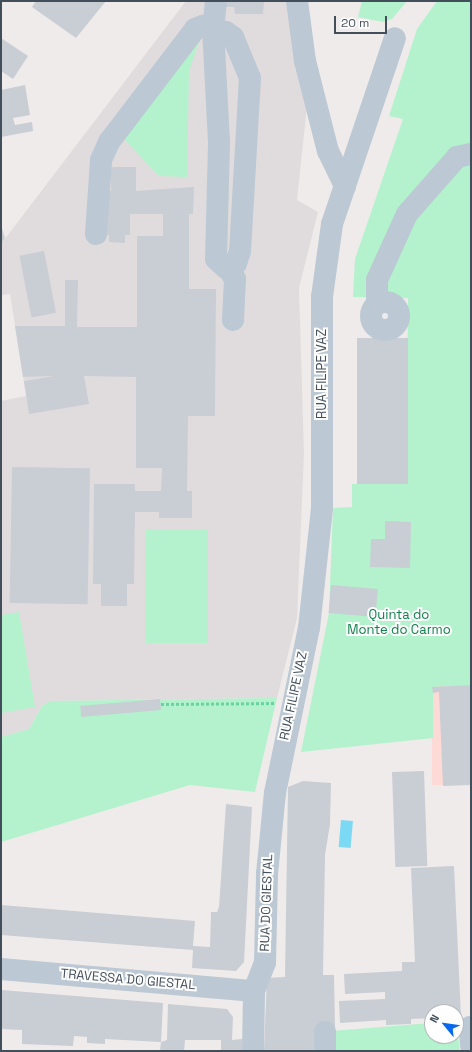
<!DOCTYPE html>
<style>
body{margin:0}
#map{position:relative;width:472px;height:1052px;overflow:hidden;background:#efebeb;font-family:"Space Grotesk",sans-serif}
div>[style]{position:absolute}
[style*='--x']{left:calc(var(--x)*1px);top:calc(var(--y)*1px);width:calc(var(--w)*1px);rotate:calc(var(--a)*1deg)}
.education>*{inset:0;background:#e0dcdd}
.medical>*{inset:0;background:#fddad6;transform-origin:0 0}
.green>*{inset:0;background:#b3f2cc;transform-origin:0 0}
.water>*{inset:0;background:#7bd9f4;transform-origin:0 0}
.building>*{inset:0;background:#c9cdd4;transform-origin:0 0}
.path>*{height:2.5px;margin-top:-1.25px;transform-origin:0;background:repeating-linear-gradient(90deg,#68d3a0 0 3px,transparent 0 5px)}
.minor>*{height:22px;margin:-11px;padding:0 11px;transform-origin:11px;border-radius:11px;background:#bcc8d3}
.minor>.ring{margin:-11px;padding:0;box-sizing:content-box;background:none;border:22px solid #bcc8d3;border-radius:50%}
span{translate:-50% -50%;white-space:nowrap;text-align:center;line-height:1.15;-webkit-text-stroke:4px #fff;paint-order:stroke}
.street-label{font-size:13px;color:#424e5a}
.park-label{font-size:13px;color:#0d8148}
.frame{position:absolute;inset:0;border:2px solid #424e5a;pointer-events:none}
.north{position:absolute;left:424px;top:1004px;width:40px;height:40px;box-sizing:border-box;background:#fff;border:1px solid #b3b8bd;border-radius:50%;rotate:299deg;font-size:11px;font-weight:700;line-height:16px;text-align:center;color:#424e5a}
.north::after{content:'';display:block;margin:auto;width:14px;height:18px;background:#0869ec;clip-path:polygon(50% 0,100% 100%,50% 72%,0 100%)}
.scale{position:absolute;left:334px;top:16px;width:53px;height:18px;box-sizing:border-box;border:2px solid #424e5a;border-top:0;padding-left:5px;font-size:12px;line-height:14px;white-space:nowrap;color:#424e5a;-webkit-text-stroke:3px #fff;paint-order:stroke}
</style>
<div id="map">
<div class="education">
<i style="clip-path:polygon(186px 1px,291px 1px,307px 106px,297px 200px,318px 212px,299px 288px,304px 454px,297px 618px,277px 698px,50px 701px,42px 706px,29px 729px,1px 737px,1px 401px,26px 396px,10px 294px,1px 295px,1px 244px)"></i>
</div>
<div class="medical">
<i style="left:471px;top:685px;width:100px;height:39px;rotate:90deg"></i>
</div>
<div class="green">
<i style="clip-path:polygon(362px 1px,407px 1px,392px 19px,383px 22px,358px 17px)"></i>
<i style="clip-path:polygon(437px 1px,471px 1px,471px 685px,433px 687px,433px 738px,301px 752px,329px 613px,333px 508px,352px 507px,352px 484px,406px 484px,408px 298px,353px 297px,355px 259px,403px 119px,389px 116px,417px 29px)"></i>
<i style="clip-path:polygon(200px 39px,189px 71px,187px 177px,159px 176px,122px 137px)"></i>
<i style="left:146px;top:529px;width:62px;height:114px"></i>
<i style="clip-path:polygon(19px 612px,35px 707px,1px 713px,1px 615px)"></i>
<i style="clip-path:polygon(277px 698px,255px 792px,190px 785px,1px 842px,1px 737px,29px 729px,42px 706px,50px 701px)"></i>
<i style="clip-path:polygon(456px 1021px,460px 1051px,332px 1051px,331px 1031px,432px 1023px,432px 1036px,456px 1036px)"></i>
</div>
<div class="water">
<i style="left:341px;top:820px;width:12px;height:27px;rotate:5deg"></i>
</div>
<div class="building">
<i style="clip-path:polygon(36px 1px,106px 1px,76px 38px,32px 7px)"></i>
<i style="clip-path:polygon(223px 1px,264px 1px,263px 14px,235px 14px,234px 7px,223px 7px)"></i>
<i style="clip-path:polygon(1px 38px,28px 56px,13px 79px,1px 71px)"></i>
<i style="clip-path:polygon(25px 85px,30px 115px,13px 118px,15px 125px,32px 122px,33px 131px,1px 137px,1px 90px)"></i>
<i style="clip-path:polygon(111px 167px,136px 167px,136px 191px,194px 187px,193px 214px,189px 214px,189px 289px,216px 289px,215px 416px,188px 416px,187px 491px,192px 491px,192px 518px,159px 518px,159px 512px,135px 512px,134px 584px,127px 584px,127px 606px,101px 606px,101px 584px,93px 584px,94px 484px,135px 484px,135px 491px,161px 491px,162px 468px,136px 468px,136px 377px,84px 376px,89px 404px,29px 414px,24px 381px,54px 376px,23px 377px,15px 326px,65px 326px,65px 280px,78px 280px,77px 327px,137px 327px,137px 236px,163px 236px,163px 214px,130px 214px,130px 235px,125px 235px,125px 243px,109px 242px,109px 235px,103px 235px,103px 191px,111px 191px)"></i>
<i style="clip-path:polygon(1px 225px,5px 238px,1px 244px)"></i>
<i style="left:44px;top:251px;width:63px;height:25px;rotate:79deg"></i>
<i style="left:357px;top:338px;width:51px;height:146px"></i>
<i style="left:12px;top:467px;width:78px;height:136px;rotate:1deg"></i>
<i style="clip-path:polygon(385px 521px,411px 522px,410px 568px,370px 567px,371px 539px,385px 539px)"></i>
<i style="left:331px;top:585px;width:47px;height:28px;rotate:5deg"></i>
<i style="clip-path:polygon(471px 685px,471px 785px,443px 786px,439px 692px,433px 693px,432px 687px)"></i>
<i style="left:160px;top:699px;width:11px;height:80px;rotate:85deg"></i>
<i style="left:424px;top:771px;width:95px;height:32px;rotate:88deg"></i>
<i style="clip-path:polygon(303px 781px,331px 783px,330px 824px,325px 855px,323px 975px,334px 975px,335px 1027px,318px 1027px,319px 1051px,264px 1051px,267px 978px,285px 977px,288px 787px)"></i>
<i style="clip-path:polygon(226px 804px,252px 807px,244px 962px,236px 971px,192px 968px,193px 950px,1px 935px,1px 905px,195px 921px,193px 946px,210px 947px,211px 912px,217px 912px,219px 907px)"></i>
<i style="clip-path:polygon(454px 866px,461px 1017px,456px 1017px,456px 1012px,432px 1012px,432px 1018px,411px 1019px,411px 1024px,386px 1025px,386px 1020px,340px 1023px,339px 1001px,385px 999px,385px 992px,345px 994px,344px 974px,402px 971px,402px 962px,415px 962px,411px 868px)"></i>
<i style="clip-path:polygon(1px 990px,163px 1003px,161px 1042px,105px 1039px,105px 1044px,87px 1043px,87px 1037px,74px 1036px,73px 1046px,22px 1044px,22px 1030px,1px 1029px)"></i>
<i style="clip-path:polygon(168px 1004px,227px 1009px,233px 1017px,232px 1040px,242px 1039px,242px 1051px,221px 1051px,221px 1040px,185px 1040px,184px 1051px,160px 1051px,161px 1042px,167px 1040px)"></i>
</div>
<div class="path">
<i style="--x:161;--y:704;--w:113;--a:-0.5"></i>
</div>
<div class="minor">
<i style="--x:297;--y:1;--w:61;--a:82.4"></i>
<i style="--x:305;--y:61;--w:93;--a:75.7"></i>
<i style="--x:328;--y:151;--w:39;--a:64"></i>
<i style="--x:96;--y:234;--w:74;--a:-86.1"></i>
<i style="--x:101;--y:160;--w:20;--a:-66"></i>
<i style="--x:109;--y:142;--w:142;--a:-52.7"></i>
<i style="--x:195;--y:29;--w:9;--a:-21"></i>
<i style="--x:203;--y:26;--w:10;--a:17"></i>
<i style="--x:213;--y:29;--w:13;--a:13"></i>
<i style="--x:226;--y:32;--w:9;--a:36"></i>
<i style="--x:233;--y:37;--w:44;--a:67.5"></i>
<i style="--x:250;--y:78;--w:173;--a:93.3"></i>
<i style="--x:240;--y:251;--w:13;--a:108"></i>
<i style="--x:236;--y:263;--w:11;--a:153"></i>
<i style="--x:226;--y:268;--w:13;--a:-138"></i>
<i style="--x:216;--y:259;--w:117;--a:-88.5"></i>
<i style="--x:219;--y:142;--w:113;--a:-93"></i>
<i style="--x:213;--y:29;--w:28;--a:-84"></i>
<i style="--x:228;--y:268;--w:13;--a:58"></i>
<i style="--x:235;--y:279;--w:41;--a:92.8"></i>
<i class="ring" style="left:371px;top:302px;width:6px;height:6px"></i>
<i style="--x:377;--y:304;--w:24;--a:-90"></i>
<i style="--x:377;--y:280;--w:72;--a:-65.6"></i>
<i style="--x:407;--y:214;--w:76;--a:-48.7"></i>
<i style="--x:457;--y:157;--w:14;--a:-12"></i>
<i style="--x:1;--y:969;--w:254;--a:5"></i>
<i style="--x:470;--y:1027;--w:18;--a:87"></i>
<i style="--x:325;--y:1032;--w:19;--a:90"></i>
<i style="--x:253;--y:1051;--w:60;--a:-89"></i>
<i style="--x:254;--y:991;--w:30;--a:-69"></i>
<i style="--x:265;--y:963;--w:89;--a:-88.7"></i>
<i style="--x:267;--y:874;--w:81;--a:-84.4"></i>
<i style="--x:275;--y:793;--w:168;--a:-78.4"></i>
<i style="--x:309;--y:628;--w:121;--a:-83.8"></i>
<i style="--x:322;--y:508;--w:211;--a:-90"></i>
<i style="--x:322;--y:297;--w:74;--a:-82.2"></i>
<i style="--x:332;--y:224;--w:196;--a:-71.3"></i>
</div>
<div class="street-label">
<span style="left:322px;top:374px;rotate:-90deg">RUA FILIPE VAZ</span>
<span style="left:294px;top:696px;rotate:-78deg">RUA FILIPE VAZ</span>
<span style="left:267px;top:903px;rotate:-88deg">RUA DO GIESTAL</span>
<span style="left:128px;top:980px;rotate:5deg">TRAVESSA DO GIESTAL</span>
</div>
<div class="park-label">
<span style="left:399px;top:623px">Quinta do<br>Monte do Carmo</span>
</div>
<div class="frame"></div>
<div class="north">N</div>
<div class="scale">20 m</div>
</div>
